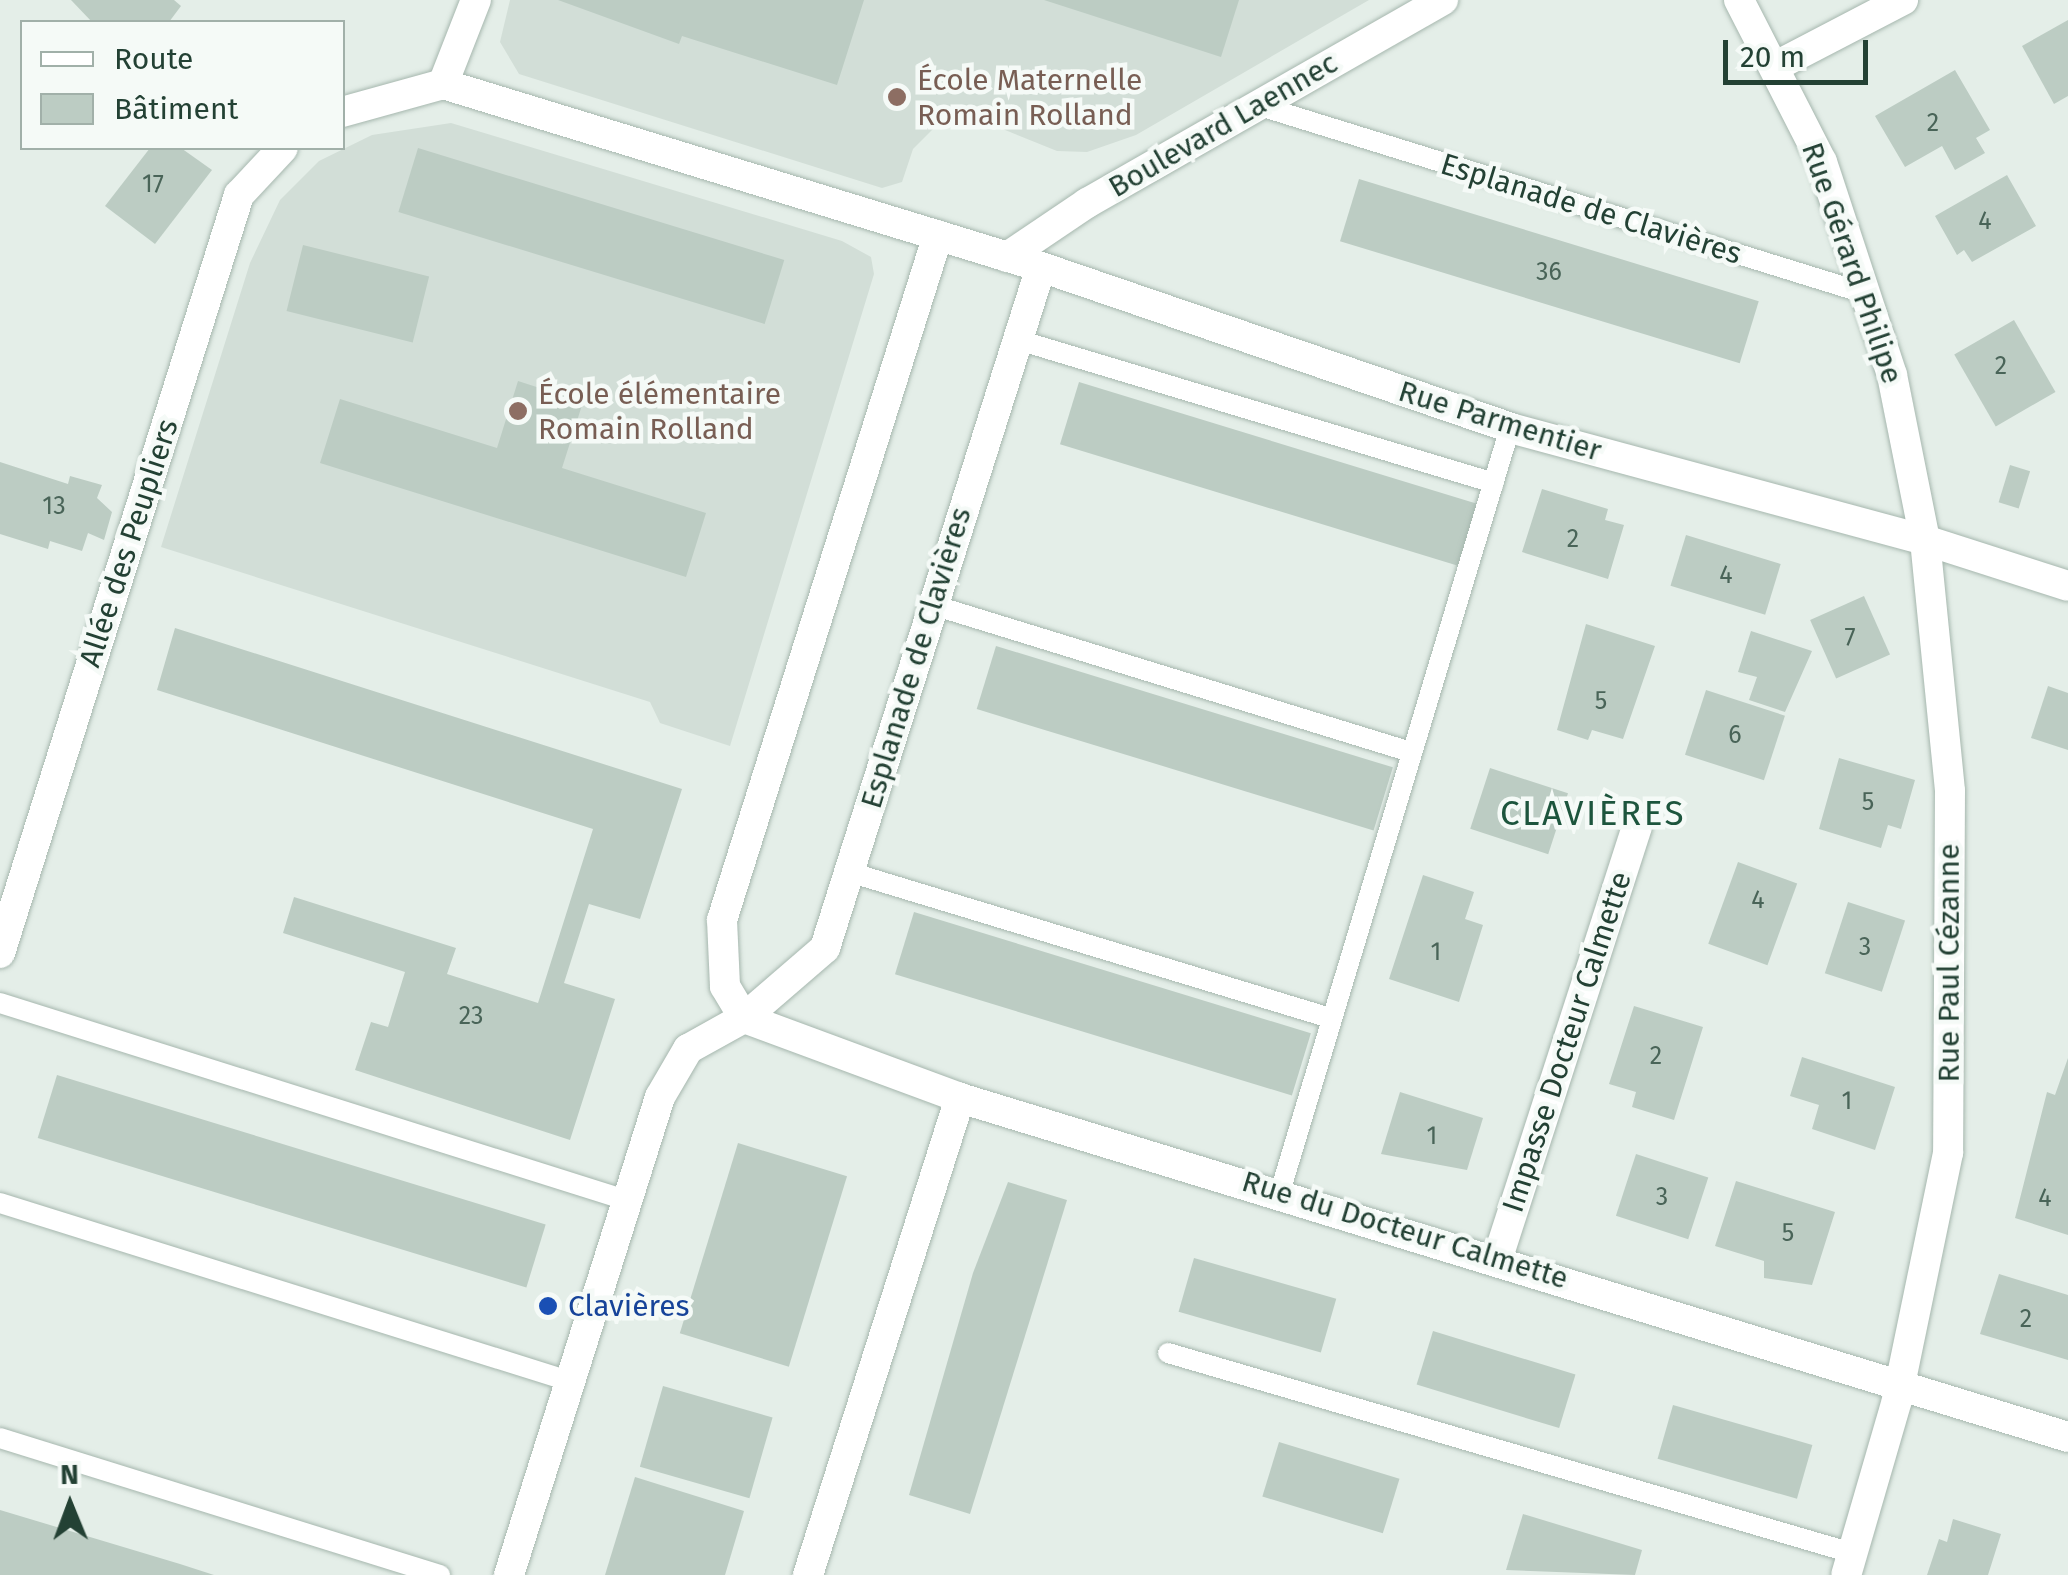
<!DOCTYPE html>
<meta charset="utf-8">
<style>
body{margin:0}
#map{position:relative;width:2068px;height:1575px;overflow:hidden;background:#e4eee8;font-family:"Fira Sans",sans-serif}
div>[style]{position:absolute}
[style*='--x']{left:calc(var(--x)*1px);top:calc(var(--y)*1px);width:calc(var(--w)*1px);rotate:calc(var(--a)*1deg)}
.built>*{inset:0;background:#d2ded7}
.building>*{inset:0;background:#bcccc3;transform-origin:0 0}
.roads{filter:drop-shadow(0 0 2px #a6b7ae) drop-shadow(0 0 2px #a6b7ae)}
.service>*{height:20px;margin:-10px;padding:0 10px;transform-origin:10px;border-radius:10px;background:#fff}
.minor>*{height:30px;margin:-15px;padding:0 15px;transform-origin:15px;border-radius:15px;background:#fff}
.dots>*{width:28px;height:28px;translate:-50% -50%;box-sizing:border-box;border:5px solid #f5faf7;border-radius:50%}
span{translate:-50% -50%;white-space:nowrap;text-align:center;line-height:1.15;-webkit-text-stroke:9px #f5faf7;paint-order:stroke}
.number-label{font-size:25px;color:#496458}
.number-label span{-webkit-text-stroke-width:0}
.education-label{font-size:30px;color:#785e54}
.left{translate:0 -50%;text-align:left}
.street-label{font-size:30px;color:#234134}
.transit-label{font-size:30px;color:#164399}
.quarter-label{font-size:35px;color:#1d553d;letter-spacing:2.5px}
.legend{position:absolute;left:20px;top:20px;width:325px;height:130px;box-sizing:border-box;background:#f5faf7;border:2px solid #a1b0a9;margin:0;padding:12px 18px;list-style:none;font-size:30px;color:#234134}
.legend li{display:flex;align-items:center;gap:20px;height:50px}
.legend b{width:50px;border:2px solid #a1b0a9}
.north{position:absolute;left:20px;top:1455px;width:100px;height:100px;-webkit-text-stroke:8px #f5faf7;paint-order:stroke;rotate:359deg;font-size:28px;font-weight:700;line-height:40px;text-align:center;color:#234134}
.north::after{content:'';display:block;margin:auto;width:35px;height:45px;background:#234134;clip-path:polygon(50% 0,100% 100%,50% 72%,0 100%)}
.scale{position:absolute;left:1723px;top:40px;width:145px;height:45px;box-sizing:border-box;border:5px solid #234134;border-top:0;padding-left:12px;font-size:30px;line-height:35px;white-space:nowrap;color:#234134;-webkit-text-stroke:8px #f5faf7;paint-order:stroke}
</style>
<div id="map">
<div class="built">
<i style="clip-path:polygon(510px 0,1369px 0,1136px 135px,1087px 152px,1057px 151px,983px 121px,958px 120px,933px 129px,913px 149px,902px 182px,882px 188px,519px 74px,500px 42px)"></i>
<i style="clip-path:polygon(451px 123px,842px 241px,871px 257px,874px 274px,730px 746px,660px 723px,650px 702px,161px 547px,250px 263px,280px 200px,319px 161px,372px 135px)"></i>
</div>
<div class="building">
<i style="clip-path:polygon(71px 0,174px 0,181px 6px,169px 22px,92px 22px)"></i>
<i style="clip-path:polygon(558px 0,864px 0,837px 85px,682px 36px,679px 44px)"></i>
<i style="clip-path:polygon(1044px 0,1239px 0,1221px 57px)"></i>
<i style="clip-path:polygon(2068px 20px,2068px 96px,2054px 104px,2022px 46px)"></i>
<i style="clip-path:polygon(1955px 70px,1990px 130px,1976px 138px,1985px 153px,1955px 170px,1942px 146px,1905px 167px,1875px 116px)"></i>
<i style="clip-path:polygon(150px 148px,181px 148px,212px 170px,155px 244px,105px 206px)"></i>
<i style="left:418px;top:148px;width:383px;height:67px;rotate:17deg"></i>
<i style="clip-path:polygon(2007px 175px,2036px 226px,1972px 262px,1964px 250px,1957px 255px,1935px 216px)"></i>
<i style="left:1359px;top:179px;width:418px;height:65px;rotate:17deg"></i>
<i style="left:303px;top:245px;width:130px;height:68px;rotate:14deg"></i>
<i style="left:2014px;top:320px;width:83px;height:69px;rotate:60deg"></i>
<i style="clip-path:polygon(518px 381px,583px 402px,562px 468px,706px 513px,686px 577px,320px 463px,340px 399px,497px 448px)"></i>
<i style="left:1079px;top:382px;width:417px;height:65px;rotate:17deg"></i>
<i style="clip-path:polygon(0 462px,68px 484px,70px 476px,102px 485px,97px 498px,112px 512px,104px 540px,88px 533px,82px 551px,50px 541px,48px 549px,0 534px)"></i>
<i style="left:2010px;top:465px;width:21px;height:39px;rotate:17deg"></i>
<i style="clip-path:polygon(1542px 489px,1608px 509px,1605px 520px,1624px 525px,1608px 579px,1522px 552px)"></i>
<i style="left:1686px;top:535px;width:99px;height:53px;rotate:17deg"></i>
<i style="left:1864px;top:596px;width:64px;height:59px;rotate:66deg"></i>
<i style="clip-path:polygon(1586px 624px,1655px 646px,1623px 739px,1592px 730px,1588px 740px,1557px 730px)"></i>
<i style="clip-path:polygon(175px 628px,682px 789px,640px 919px,589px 904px,564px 983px,615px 999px,570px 1140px,355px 1070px,371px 1022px,388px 1027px,405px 972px,283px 933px,294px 897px,456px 948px,447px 974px,538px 1003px,593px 829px,157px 690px)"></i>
<i style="clip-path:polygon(1751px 631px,1812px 651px,1785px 712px,1749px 700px,1757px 677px,1738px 672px)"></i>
<i style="left:996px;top:646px;width:415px;height:66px;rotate:17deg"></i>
<i style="clip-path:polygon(2048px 686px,2068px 693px,2068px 750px,2031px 738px)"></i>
<i style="left:1706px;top:690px;width:83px;height:68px;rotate:18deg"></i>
<i style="clip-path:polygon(1839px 758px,1915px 780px,1901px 829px,1888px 825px,1881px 848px,1819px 829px)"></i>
<i style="left:1490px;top:768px;width:82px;height:64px;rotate:18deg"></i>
<i style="left:1738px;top:862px;width:63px;height:87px;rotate:20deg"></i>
<i style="clip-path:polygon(1423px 875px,1474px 892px,1465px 919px,1483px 925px,1459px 1002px,1389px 979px)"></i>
<i style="left:1848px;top:902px;width:60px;height:75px;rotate:18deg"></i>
<i style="left:914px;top:912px;width:415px;height:65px;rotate:17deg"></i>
<i style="clip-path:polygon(1634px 1006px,1703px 1027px,1674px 1120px,1632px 1107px,1636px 1092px,1609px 1084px)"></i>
<i style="clip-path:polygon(1802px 1057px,1895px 1087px,1875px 1150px,1812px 1129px,1819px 1105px,1790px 1096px)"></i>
<i style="clip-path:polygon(2068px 1058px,2068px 1235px,2015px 1218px,2047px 1092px,2055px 1095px)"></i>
<i style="left:57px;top:1075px;width:511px;height:66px;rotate:17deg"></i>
<i style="clip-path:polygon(1400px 1092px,1483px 1118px,1467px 1170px,1381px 1154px)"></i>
<i style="left:738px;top:1143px;width:114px;height:199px;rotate:17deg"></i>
<i style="left:1636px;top:1154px;width:76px;height:65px;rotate:18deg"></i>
<i style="clip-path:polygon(1736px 1181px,1835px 1212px,1812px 1285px,1764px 1278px,1764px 1261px,1715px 1246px)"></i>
<i style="clip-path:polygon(1008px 1182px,1067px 1200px,970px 1514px,909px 1495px,973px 1273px)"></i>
<i style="left:1194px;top:1258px;width:148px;height:56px;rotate:16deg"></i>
<i style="clip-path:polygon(1999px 1274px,2068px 1295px,2068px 1360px,1980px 1334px)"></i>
<i style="left:1433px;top:1331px;width:149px;height:56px;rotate:17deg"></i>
<i style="left:663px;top:1386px;width:114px;height:84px;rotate:16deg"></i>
<i style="left:1673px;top:1405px;width:145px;height:56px;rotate:16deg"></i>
<i style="left:1279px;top:1442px;width:126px;height:57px;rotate:17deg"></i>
<i style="clip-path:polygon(635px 1477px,744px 1511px,725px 1575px,605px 1575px)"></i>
<i style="clip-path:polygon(0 1510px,180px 1564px,214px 1575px,0 1575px)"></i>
<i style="clip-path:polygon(1523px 1514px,1642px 1550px,1635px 1575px,1506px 1570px)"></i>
<i style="clip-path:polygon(1953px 1519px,2001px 1534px,1988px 1575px,1927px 1575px,1939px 1539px,1947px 1542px)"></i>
</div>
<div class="roads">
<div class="service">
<i style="--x:1257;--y:105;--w:639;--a:17.21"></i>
<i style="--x:1015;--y:339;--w:500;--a:16.73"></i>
<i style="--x:933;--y:605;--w:497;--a:17.1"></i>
<i style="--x:849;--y:872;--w:503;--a:16.88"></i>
<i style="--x:0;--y:1003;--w:656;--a:17.47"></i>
<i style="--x:1280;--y:1192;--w:798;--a:-73.25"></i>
<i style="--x:0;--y:1203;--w:596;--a:17.37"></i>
<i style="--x:1168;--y:1353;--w:713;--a:16.3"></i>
<i style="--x:0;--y:1438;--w:461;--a:17.3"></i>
</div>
<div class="minor">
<i style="--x:1739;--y:0;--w:182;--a:62.9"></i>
<i style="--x:1822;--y:162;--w:224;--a:71.8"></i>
<i style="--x:1892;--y:375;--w:168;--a:78.7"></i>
<i style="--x:1925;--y:540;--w:252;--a:84.3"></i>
<i style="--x:1950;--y:791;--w:362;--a:90.3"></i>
<i style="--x:1948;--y:1153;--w:252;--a:101.7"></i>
<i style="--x:1897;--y:1400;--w:182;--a:106.2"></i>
<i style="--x:1778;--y:65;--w:141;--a:-27.5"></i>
<i style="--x:443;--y:84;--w:90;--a:-68.6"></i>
<i style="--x:342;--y:112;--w:105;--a:-15.5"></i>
<i style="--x:443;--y:84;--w:625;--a:17.02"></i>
<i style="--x:1041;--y:267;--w:496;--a:18.9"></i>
<i style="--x:1510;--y:428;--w:430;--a:15.1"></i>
<i style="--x:1925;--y:540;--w:150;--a:17.8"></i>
<i style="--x:1007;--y:257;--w:97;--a:-34"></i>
<i style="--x:1087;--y:203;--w:410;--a:-29.7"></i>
<i style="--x:0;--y:953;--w:795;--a:-72.5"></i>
<i style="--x:239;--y:195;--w:64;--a:-46.9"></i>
<i style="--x:744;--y:1018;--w:230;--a:20.3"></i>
<i style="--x:960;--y:1098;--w:1159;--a:17.01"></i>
<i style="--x:744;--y:1018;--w:37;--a:-121"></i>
<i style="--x:725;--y:986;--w:66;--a:-92.6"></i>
<i style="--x:722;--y:920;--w:718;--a:-72.5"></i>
<i style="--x:1498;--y:1257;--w:452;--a:-72.1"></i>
<i style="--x:509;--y:1575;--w:501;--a:-72.47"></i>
<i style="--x:660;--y:1097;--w:56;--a:-59.7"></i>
<i style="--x:688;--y:1049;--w:64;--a:-29"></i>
<i style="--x:744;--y:1018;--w:107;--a:-40.8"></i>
<i style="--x:825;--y:948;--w:714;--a:-72.4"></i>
<i style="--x:808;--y:1575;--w:501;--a:-72.33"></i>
</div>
</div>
<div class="dots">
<i style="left:897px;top:97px;background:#8d6e63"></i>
<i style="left:518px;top:411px;background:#8d6e63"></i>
<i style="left:548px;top:1306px;background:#1a4fb4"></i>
</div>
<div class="number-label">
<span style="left:1933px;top:123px">2</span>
<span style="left:153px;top:184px">17</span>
<span style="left:1985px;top:221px">4</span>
<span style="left:1549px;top:272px">36</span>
<span style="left:2001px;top:366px">2</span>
<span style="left:54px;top:506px">13</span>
<span style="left:1573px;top:539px">2</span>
<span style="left:1726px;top:575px">4</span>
<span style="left:1850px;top:637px">7</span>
<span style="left:1601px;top:701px">5</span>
<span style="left:1735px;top:735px">6</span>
<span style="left:1868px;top:802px">5</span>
<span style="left:1758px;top:900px">4</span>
<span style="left:1865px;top:947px">3</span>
<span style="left:1436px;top:952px">1</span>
<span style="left:471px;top:1016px">23</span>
<span style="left:1656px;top:1056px">2</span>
<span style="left:1847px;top:1101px">1</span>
<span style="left:1432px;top:1136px">1</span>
<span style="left:1662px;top:1197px">3</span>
<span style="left:2045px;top:1198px">4</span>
<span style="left:1788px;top:1233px">5</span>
<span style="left:2026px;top:1319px">2</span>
</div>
<div class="education-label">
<span class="left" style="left:917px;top:97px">École Maternelle<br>Romain Rolland</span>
<span class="left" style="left:538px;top:411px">École élémentaire<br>Romain Rolland</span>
</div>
<div class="street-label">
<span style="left:1223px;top:125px;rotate:-30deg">Boulevard Laennec</span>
<span style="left:1591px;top:209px;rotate:17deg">Esplanade de Clavières</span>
<span style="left:1852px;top:263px;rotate:71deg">Rue Gérard Philipe</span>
<span style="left:1500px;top:421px;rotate:17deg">Rue Parmentier</span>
<span style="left:129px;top:543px;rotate:-72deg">Allée des Peupliers</span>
<span style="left:916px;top:658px;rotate:-73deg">Esplanade de Clavières</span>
<span style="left:1949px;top:963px;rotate:-90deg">Rue Paul Cézanne</span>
<span style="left:1567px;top:1042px;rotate:-72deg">Impasse Docteur Calmette</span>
<span style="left:1405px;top:1230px;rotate:17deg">Rue du Docteur Calmette</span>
</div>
<div class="transit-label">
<span class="left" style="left:568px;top:1306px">Clavières</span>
</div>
<div class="quarter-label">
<span style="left:1593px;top:813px">CLAVIÈRES</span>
</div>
<ul class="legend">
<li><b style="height:12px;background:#fff"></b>Route</li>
<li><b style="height:28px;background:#bcccc3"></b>Bâtiment</li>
</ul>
<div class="north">N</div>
<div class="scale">20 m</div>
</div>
